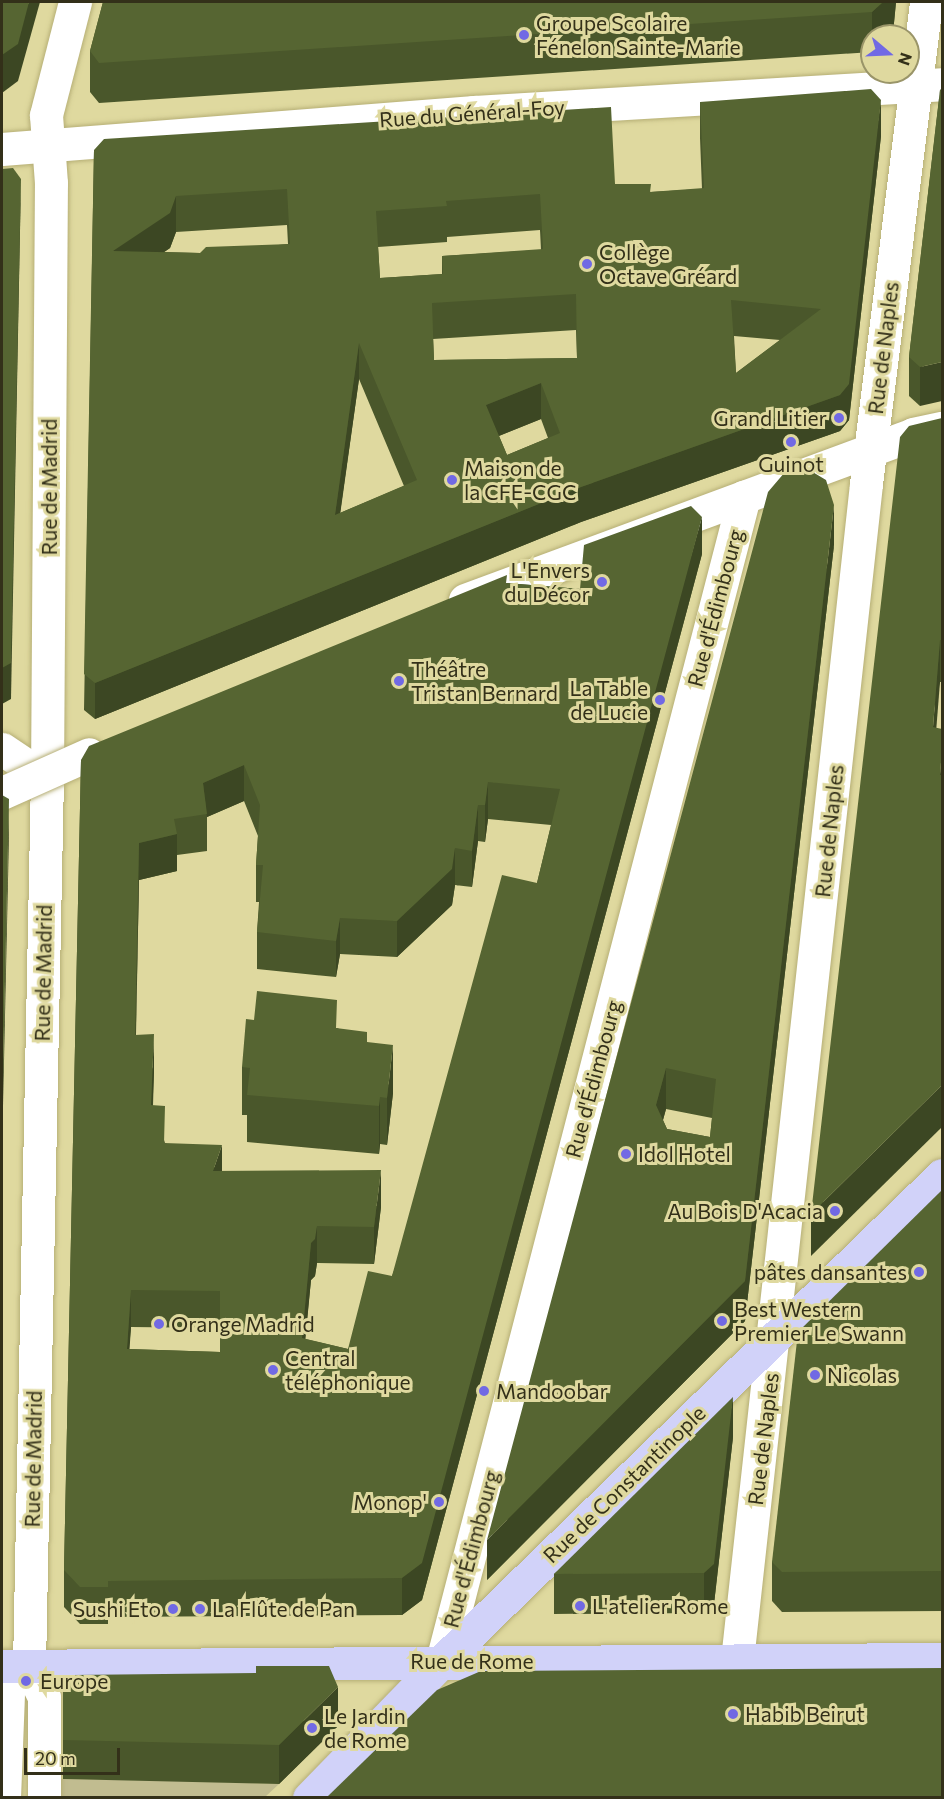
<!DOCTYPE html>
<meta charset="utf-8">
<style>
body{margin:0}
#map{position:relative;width:944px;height:1799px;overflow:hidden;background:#dfd99f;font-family:Commissioner,sans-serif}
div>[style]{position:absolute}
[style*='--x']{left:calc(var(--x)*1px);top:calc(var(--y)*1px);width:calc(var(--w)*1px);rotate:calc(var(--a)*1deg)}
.green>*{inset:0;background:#c1bc90}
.roads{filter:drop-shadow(0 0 2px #b6af76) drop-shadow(0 0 2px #b6af76)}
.minor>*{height:33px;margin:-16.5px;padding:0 16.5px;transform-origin:16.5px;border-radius:16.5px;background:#fff}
.major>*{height:33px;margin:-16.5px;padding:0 16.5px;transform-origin:16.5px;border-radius:16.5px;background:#d1d2f9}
.bridges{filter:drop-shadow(0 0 2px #b6af76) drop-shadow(0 0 2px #b6af76)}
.minor-bridge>*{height:33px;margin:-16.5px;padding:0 16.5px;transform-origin:16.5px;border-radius:16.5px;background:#fff}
.wall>*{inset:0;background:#4a572b}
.shaded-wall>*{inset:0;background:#3c4723}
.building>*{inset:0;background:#566532}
.dots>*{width:16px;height:16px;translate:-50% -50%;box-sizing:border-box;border:3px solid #dfd99f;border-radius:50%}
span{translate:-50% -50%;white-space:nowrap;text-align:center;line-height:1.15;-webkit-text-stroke:6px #dfd99f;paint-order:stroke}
.poi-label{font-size:21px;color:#333019}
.left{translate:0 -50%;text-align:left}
.right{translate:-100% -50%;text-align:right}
.street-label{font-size:21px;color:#333019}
.frame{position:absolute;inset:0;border:3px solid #333019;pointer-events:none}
.north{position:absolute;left:860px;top:24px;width:60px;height:60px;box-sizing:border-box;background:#dfd99f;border:2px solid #9a9569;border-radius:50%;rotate:109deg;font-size:16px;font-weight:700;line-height:24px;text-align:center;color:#333019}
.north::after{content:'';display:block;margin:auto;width:21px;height:27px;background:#7169e4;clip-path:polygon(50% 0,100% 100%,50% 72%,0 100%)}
.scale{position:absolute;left:24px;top:1748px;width:96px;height:27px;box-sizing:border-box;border:3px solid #333019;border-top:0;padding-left:8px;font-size:18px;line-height:21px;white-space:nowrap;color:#333019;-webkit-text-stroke:4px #dfd99f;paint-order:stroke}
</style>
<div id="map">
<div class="green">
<i style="clip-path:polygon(60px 1779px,187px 1781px,279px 1784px,265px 1797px,60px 1798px)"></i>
</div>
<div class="roads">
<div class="minor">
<i style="--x:2;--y:149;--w:473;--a:-4.5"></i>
<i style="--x:474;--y:112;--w:469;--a:-3.4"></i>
<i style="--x:465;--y:600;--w:478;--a:-20.3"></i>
<i style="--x:913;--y:434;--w:30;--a:-12"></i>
<i style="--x:2;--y:749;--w:54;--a:33.7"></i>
<i style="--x:737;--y:1660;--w:1183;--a:-83.74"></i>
<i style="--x:866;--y:484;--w:486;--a:-82.9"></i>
<i style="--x:442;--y:1661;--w:1203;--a:-75.46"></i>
<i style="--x:4;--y:1798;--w:132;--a:-87.8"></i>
<i style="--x:44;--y:1798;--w:101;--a:-90"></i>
<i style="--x:44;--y:1697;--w:34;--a:-116"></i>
<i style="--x:29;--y:1666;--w:887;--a:-88.84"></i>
<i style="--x:47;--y:779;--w:596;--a:-89.62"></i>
<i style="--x:51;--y:183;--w:68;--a:-94.2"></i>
<i style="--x:46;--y:115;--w:117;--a:-75.6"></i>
</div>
<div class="major">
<i style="--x:2;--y:1666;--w:940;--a:-0.43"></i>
<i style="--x:309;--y:1798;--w:191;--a:-45.8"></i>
<i style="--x:442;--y:1661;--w:697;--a:-44.19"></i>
</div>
</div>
<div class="bridges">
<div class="minor-bridge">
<i style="--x:2;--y:793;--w:95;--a:-24.1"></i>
</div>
</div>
<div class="wall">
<i style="clip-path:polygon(103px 2px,896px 2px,893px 33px,889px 36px,872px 36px,872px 52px,99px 103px,90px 92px,90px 51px)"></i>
<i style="clip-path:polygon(940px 90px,920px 406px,909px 396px,909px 357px)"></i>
<i style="clip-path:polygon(evenodd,700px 102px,881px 136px,849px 420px,840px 431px,581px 522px,95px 719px,84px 710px,94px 150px,615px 184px,651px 192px,702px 189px,700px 138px,700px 102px,287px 225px,288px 244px,200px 253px,164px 252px,170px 248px,176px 232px,287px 225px,700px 102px,540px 230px,541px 250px,442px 256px,442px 274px,380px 278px,378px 247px,447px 242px,447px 237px,540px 230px,700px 102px,576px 330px,577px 358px,434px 360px,433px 339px,576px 330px,700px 102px,734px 336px,780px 340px,736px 373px,734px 336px,700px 102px,359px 379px,404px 486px,340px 513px,359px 379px,700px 102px,541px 419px,548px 438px,507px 455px,499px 436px,541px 419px)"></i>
<i style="clip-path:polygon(942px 418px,942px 682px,940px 682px,811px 1256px)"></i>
<i style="clip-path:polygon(evenodd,834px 545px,745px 1321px,487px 1580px,834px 545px,666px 1109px,712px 1118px,710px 1137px,667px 1129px,663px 1120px,666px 1109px)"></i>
<i style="clip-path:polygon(evenodd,702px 554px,422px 1600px,402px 1615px,108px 1617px,108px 1624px,80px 1624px,64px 1607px,64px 1570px,81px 760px,507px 583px,580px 589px,702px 554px,244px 801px,258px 836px,256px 865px,256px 902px,259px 902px,257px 932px,257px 969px,336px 977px,340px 954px,397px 957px,452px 905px,455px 885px,472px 887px,478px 841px,485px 842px,488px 819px,551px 825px,537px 883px,392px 1276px,348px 1349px,305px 1339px,311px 1280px,315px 1276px,317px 1263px,374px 1264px,381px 1207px,222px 1171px,165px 1143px,153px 1106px,154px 1071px,136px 1035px,139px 880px,177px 871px,177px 855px,207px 851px,207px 817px,244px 801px,702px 554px,131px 1327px,220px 1328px,220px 1352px,129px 1349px,131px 1327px)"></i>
<i style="clip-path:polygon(337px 1028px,367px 1042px,393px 1093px,387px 1145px,380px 1144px,379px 1154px,247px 1142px,247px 1115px,242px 1115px,242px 1067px)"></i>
<i style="clip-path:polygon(942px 1192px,942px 1611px,782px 1612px,772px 1601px,772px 1562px)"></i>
<i style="clip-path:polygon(733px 1437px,714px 1604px,704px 1613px,554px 1614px,554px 1574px)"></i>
<i style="clip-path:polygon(63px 1683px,338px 1726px,279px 1784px,63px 1779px)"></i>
</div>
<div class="shaded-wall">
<i style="clip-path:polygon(29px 2px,40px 2px,18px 81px,2px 93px,2px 55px)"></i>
<i style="clip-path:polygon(883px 2px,896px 2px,893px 33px,889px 36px,872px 36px,872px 12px)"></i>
<i style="clip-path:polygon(881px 100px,881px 136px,849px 420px,840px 431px,581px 522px,95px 719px,95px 683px,581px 487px,840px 395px)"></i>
<i style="clip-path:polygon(21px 179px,11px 699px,2px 704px,2px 668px)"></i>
<i style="clip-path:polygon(176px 196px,176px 232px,170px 248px,113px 287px,113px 251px)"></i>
<i style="clip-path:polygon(359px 343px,359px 379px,335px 551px,335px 515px)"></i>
<i style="clip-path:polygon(942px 362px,942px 401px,920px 406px,920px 367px)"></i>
<i style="clip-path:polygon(541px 383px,541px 419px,486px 441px,486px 405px)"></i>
<i style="clip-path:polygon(834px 505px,834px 545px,745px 1321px,487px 1580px,487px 1540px,745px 1281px)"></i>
<i style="clip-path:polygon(702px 517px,702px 554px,422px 1600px,402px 1615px,402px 1578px)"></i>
<i style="clip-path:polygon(940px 640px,940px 682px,933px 770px,933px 727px)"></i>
<i style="clip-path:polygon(942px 749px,942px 791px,940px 775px)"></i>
<i style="clip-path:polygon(244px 765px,244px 801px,207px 817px,203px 783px)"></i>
<i style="clip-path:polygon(488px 782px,488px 819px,485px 842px,485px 805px)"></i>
<i style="clip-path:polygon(9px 799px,9px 834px,2px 1151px,2px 1117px)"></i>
<i style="clip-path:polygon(478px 805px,478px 841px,472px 887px,472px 851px)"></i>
<i style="clip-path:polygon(177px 834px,177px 871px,139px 880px,135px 1072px,139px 843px)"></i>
<i style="clip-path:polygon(455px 848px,455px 885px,452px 905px,397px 957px,397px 921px)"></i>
<i style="clip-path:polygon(340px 918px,340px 954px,336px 977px,336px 941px)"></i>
<i style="clip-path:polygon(154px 1034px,154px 1071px,151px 1142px,151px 1105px)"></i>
<i style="clip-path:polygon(393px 1045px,393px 1093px,387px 1145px,387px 1098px)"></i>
<i style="clip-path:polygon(666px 1068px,666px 1109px,656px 1145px,656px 1105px)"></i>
<i style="clip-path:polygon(942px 1085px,942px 1127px,811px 1256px,811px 1214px)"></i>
<i style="clip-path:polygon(380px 1097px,380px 1144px,379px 1154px,379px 1106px)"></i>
<i style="clip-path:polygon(222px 1145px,222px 1181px,213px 1171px)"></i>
<i style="clip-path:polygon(381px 1170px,381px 1207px,374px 1264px,374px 1227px)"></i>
<i style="clip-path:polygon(317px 1226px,317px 1263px,315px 1276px,311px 1280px,302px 1375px,302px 1338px,311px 1243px)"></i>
<i style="clip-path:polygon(131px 1290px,131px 1327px,127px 1386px,127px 1349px)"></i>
<i style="clip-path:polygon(733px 1397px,733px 1437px,714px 1604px,704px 1613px,704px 1573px)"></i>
<i style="clip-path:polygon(338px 1687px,338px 1726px,279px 1784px,279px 1745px)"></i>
</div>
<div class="building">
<i style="clip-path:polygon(2px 2px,29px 2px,18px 44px,2px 55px)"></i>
<i style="clip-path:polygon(103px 2px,883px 2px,872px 12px,99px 63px,90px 51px)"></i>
<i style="clip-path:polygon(942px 88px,942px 362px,920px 367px,909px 357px,940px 90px)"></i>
<i style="clip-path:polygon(evenodd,871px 89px,881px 100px,849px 384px,840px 395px,581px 487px,95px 683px,84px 674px,94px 150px,104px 139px,611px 107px,615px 184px,651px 184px,650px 192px,704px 188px,700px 102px,871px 89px,287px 189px,290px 244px,206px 247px,200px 253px,113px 251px,170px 213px,176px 196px,287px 189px,871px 89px,540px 194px,543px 249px,442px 256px,443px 274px,380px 278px,376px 211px,447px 206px,446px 201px,540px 194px,871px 89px,576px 294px,577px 358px,434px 360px,432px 303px,576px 294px,871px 89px,731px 300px,821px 309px,736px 373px,731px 300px,871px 89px,359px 343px,417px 480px,335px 515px,359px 343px,871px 89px,541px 383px,560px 433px,507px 455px,486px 405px,541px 383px)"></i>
<i style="clip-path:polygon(13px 168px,21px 179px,11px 663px,2px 668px,2px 169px)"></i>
<i style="clip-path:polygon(942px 418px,942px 640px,940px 640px,933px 727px,942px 729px,942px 749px,940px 775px,942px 775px,942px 1085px,811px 1214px,900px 437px,909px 426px)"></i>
<i style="clip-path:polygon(evenodd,806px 468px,826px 480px,834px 505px,745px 1281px,487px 1540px,768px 492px,785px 472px,806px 468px,666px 1068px,716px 1079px,710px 1137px,667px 1129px,656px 1105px,666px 1068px)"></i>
<i style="clip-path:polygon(evenodd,691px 506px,702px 517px,422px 1563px,402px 1578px,108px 1581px,108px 1587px,80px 1587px,64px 1570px,81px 760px,89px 746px,507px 575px,506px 583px,580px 589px,584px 545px,691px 506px,244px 765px,260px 805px,256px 865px,263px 865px,257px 932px,336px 941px,340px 918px,397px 921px,452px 869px,455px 848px,472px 851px,478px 805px,485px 805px,488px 782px,560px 789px,537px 883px,502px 875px,392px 1276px,368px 1271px,348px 1349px,302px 1338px,311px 1243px,315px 1239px,317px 1226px,374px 1227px,381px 1170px,213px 1171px,222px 1145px,164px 1143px,165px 1106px,151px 1105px,154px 1034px,135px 1035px,139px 843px,177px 834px,174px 819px,207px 814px,203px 783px,244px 765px,691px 506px,131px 1290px,220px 1291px,220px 1352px,127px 1349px,131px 1290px)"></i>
<i style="clip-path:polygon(2px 795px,9px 799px,2px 1117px)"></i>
<i style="clip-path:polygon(257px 991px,337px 1000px,336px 1028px,367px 1032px,367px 1042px,393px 1045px,387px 1098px,380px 1097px,379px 1106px,247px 1095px,250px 1068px,242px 1067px,246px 1019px,254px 1020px)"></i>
<i style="clip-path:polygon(941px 1191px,942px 1192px,942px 1571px,782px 1572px,772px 1562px,798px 1332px)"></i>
<i style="clip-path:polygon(733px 1397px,714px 1564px,704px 1573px,554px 1574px)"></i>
<i style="clip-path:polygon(256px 1666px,329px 1666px,338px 1687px,279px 1745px,63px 1740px,63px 1683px,72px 1675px,256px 1673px)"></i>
<i style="clip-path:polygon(942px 1668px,942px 1797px,327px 1797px,437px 1690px,481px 1671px)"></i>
</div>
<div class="dots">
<i style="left:524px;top:35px;background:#7169e4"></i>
<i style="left:587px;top:264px;background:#7169e4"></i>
<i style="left:839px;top:418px;background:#7169e4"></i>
<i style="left:791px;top:442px;background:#7169e4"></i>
<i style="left:452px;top:480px;background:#7169e4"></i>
<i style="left:602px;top:582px;background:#7169e4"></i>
<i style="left:399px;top:681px;background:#7169e4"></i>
<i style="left:660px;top:700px;background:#7169e4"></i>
<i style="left:626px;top:1154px;background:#7169e4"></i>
<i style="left:835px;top:1211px;background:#7169e4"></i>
<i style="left:919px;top:1272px;background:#7169e4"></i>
<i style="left:722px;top:1321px;background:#7169e4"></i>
<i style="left:159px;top:1324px;background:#7169e4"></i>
<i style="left:273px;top:1370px;background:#7169e4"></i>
<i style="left:815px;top:1375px;background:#7169e4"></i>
<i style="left:484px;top:1391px;background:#7169e4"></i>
<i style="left:439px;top:1502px;background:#7169e4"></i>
<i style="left:580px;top:1606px;background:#7169e4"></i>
<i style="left:173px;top:1609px;background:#7169e4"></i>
<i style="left:200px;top:1609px;background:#7169e4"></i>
<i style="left:26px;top:1681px;background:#7169e4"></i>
<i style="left:733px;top:1714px;background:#7169e4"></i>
<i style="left:312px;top:1728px;background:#7169e4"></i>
</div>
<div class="poi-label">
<span class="left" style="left:536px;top:35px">Groupe Scolaire<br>Fénelon Sainte-Marie</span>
<span class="left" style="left:599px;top:264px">Collège<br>Octave Gréard</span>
<span class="right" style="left:827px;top:418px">Grand Litier</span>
<span style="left:791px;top:464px">Guinot</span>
<span class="left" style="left:464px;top:480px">Maison de<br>la CFE-CGC</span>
<span class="right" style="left:590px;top:582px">L'Envers<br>du Décor</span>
<span class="left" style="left:411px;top:681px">Théâtre<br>Tristan Bernard</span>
<span class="right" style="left:648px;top:700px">La Table<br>de Lucie</span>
<span class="left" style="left:638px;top:1154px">Idol Hotel</span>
<span class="right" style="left:823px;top:1211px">Au Bois D'Acacia</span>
<span class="right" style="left:907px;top:1272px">pâtes dansantes</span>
<span class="left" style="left:734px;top:1321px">Best Western<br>Premier Le Swann</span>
<span class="left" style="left:171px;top:1324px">Orange Madrid</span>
<span class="left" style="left:285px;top:1370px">Central<br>téléphonique</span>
<span class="left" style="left:827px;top:1375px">Nicolas</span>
<span class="left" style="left:496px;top:1391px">Mandoobar</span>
<span class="right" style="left:427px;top:1502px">Monop'</span>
<span class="left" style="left:592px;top:1606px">L'atelier Rome</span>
<span class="right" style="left:161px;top:1609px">Sushi Eto</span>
<span class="left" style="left:212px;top:1609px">La Flûte de Pan</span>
<span class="left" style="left:40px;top:1681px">Europe</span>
<span class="left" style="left:745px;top:1714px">Habib Beirut</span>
<span class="left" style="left:324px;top:1728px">Le Jardin<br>de Rome</span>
</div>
<div class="street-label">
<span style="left:472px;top:113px;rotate:-4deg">Rue du Général-Foy</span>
<span style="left:883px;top:348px;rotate:-83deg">Rue de Naples</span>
<span style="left:49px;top:487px;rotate:-90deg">Rue de Madrid</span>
<span style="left:715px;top:608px;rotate:-75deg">Rue d'Édimbourg</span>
<span style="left:829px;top:831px;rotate:-84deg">Rue de Naples</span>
<span style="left:43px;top:973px;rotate:-89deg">Rue de Madrid</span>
<span style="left:593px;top:1079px;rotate:-75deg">Rue d'Édimbourg</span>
<span style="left:763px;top:1439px;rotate:-83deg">Rue de Naples</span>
<span style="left:33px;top:1459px;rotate:-89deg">Rue de Madrid</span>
<span style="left:624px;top:1484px;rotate:-44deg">Rue de Constantinople</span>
<span style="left:471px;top:1549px;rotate:-75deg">Rue d'Édimbourg</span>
<span style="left:472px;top:1661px">Rue de Rome</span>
</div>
<div class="frame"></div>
<div class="north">N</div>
<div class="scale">20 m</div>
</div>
